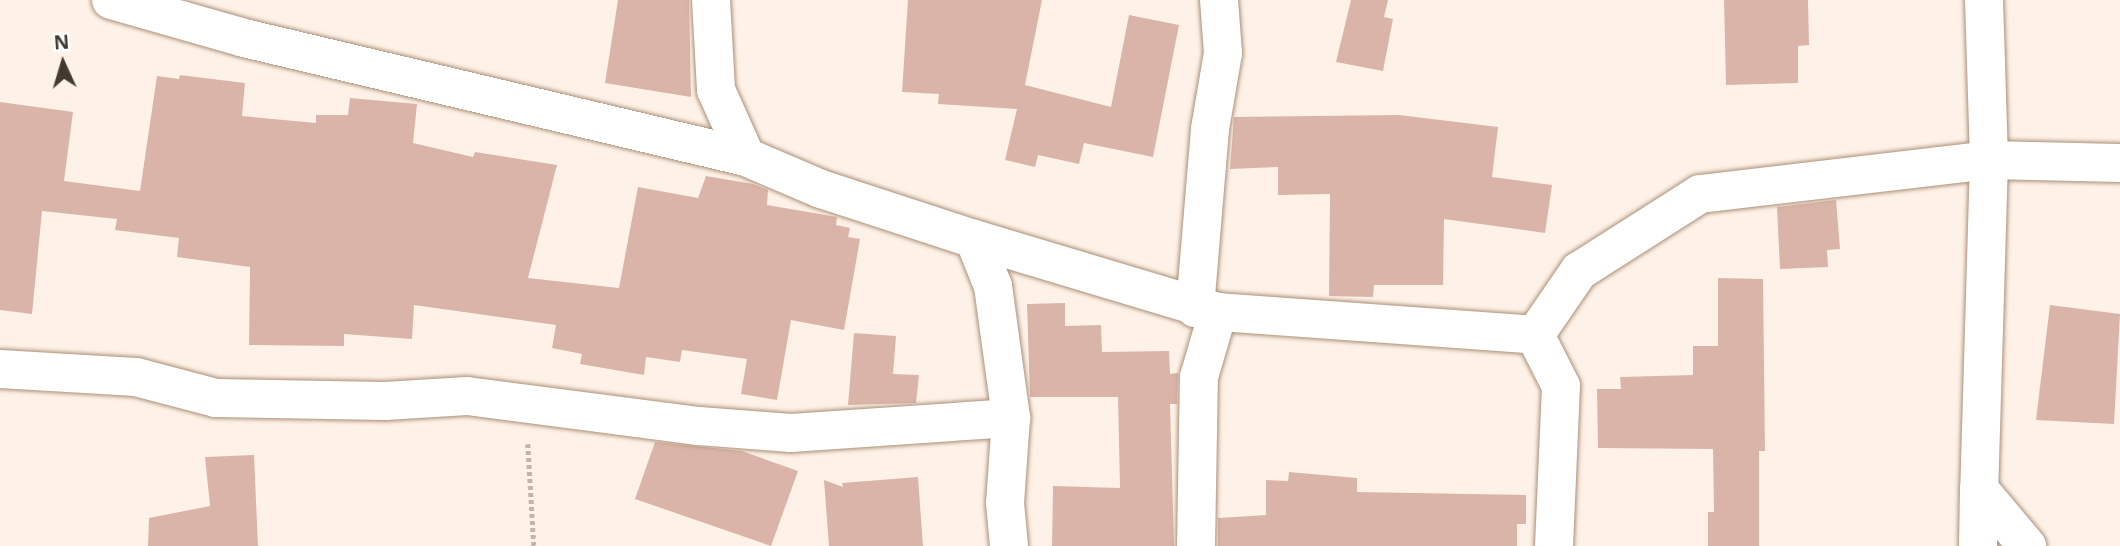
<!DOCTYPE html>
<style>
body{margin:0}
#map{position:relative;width:2120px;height:546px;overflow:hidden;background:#fef2e8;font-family:"Open Sans",sans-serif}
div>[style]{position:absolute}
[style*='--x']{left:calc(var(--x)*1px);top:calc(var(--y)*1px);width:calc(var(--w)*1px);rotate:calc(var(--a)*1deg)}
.building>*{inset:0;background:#dbb4a9}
.path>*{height:4.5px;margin-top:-2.25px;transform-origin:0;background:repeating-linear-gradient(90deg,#c0b5aa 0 3.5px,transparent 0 7px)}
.roads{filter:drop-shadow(0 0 2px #ab8f77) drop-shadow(0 0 2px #ab8f77)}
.minor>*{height:38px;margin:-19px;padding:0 19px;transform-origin:19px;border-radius:19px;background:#fff}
span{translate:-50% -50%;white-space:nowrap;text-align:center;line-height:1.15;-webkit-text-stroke:6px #fff;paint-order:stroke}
.north{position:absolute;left:28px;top:28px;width:70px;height:70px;-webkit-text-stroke:5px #fff;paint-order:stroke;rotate:356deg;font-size:19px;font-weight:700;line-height:28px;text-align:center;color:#44392e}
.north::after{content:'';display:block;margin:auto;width:24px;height:32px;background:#44392e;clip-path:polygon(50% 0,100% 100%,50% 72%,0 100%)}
</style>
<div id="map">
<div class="building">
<i style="clip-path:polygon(618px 0,689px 0,691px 97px,605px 83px)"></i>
<i style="clip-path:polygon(908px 0,1042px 0,1025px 85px,1111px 107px,1129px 15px,1179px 25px,1153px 157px,1084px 143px,1079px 164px,1038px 155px,1035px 167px,1005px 160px,1017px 109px,938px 104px,939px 94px,902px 92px)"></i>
<i style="clip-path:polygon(1351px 0,1388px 0,1384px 17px,1393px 19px,1383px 71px,1336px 62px)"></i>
<i style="clip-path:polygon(1724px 0,1808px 0,1809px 45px,1798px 46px,1798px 83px,1726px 85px)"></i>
<i style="clip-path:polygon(180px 75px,245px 83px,242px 116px,316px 123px,316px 115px,348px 115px,350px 98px,417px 104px,413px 143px,473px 157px,475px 152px,557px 165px,528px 278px,619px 288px,638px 187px,698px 198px,706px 176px,753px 184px,768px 190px,767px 205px,837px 217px,836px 225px,850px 228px,848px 237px,860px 239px,844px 330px,791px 320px,777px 400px,741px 394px,747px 359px,682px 350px,680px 362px,646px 357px,644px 375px,580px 364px,582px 354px,552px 348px,556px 325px,414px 305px,412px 339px,344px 334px,344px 346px,249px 345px,250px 267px,177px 257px,179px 238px,115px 230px,117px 219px,42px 211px,32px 314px,0 310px,0 102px,73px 112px,64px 181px,140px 191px,157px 76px,179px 79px)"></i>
<i style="clip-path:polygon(1399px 115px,1498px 127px,1492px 177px,1552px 185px,1545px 233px,1444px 219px,1443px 285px,1374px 285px,1373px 297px,1329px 296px,1330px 194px,1278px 195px,1278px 167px,1230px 169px,1234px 117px)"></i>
<i style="clip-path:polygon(1836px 200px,1840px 249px,1827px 250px,1828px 267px,1780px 269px,1777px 207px)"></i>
<i style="clip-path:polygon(1718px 278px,1763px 279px,1765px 451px,1759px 451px,1759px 546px,1708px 546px,1708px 512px,1714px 512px,1713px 449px,1598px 448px,1597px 389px,1621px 389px,1620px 377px,1693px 375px,1693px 346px,1718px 346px)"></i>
<i style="clip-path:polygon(1065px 303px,1065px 326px,1101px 325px,1102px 352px,1169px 351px,1170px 374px,1178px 373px,1177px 404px,1170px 404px,1174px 546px,1052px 546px,1053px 486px,1120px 488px,1118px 397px,1030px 397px,1027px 304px)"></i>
<i style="clip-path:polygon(2050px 305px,2120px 314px,2114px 424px,2036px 420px)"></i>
<i style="clip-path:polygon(854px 333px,896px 336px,893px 374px,919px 375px,916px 403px,848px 405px)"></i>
<i style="clip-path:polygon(655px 442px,742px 451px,798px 471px,771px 546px,635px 499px)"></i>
<i style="clip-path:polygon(254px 455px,258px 546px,148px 546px,149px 518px,210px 506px,205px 457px)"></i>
<i style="clip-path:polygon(1289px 472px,1357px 478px,1357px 492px,1526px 495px,1526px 524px,1517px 524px,1517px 546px,1218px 546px,1218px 518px,1266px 515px,1266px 480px,1288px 481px)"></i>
<i style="clip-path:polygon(918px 477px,923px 546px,829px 546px,824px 480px,843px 487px,842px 483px)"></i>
</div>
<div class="path">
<i style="--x:528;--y:444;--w:102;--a:86.6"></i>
</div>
<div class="roads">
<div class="minor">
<i style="--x:111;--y:0;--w:138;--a:15.9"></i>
<i style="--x:244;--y:38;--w:516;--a:13.34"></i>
<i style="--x:711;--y:0;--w:90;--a:86.8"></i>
<i style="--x:716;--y:90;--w:73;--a:65.9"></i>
<i style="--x:746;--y:157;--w:82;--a:23.1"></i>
<i style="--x:821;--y:189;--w:161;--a:18.1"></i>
<i style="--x:974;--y:239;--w:51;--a:68"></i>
<i style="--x:993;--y:286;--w:133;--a:82.2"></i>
<i style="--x:1011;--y:418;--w:85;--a:94"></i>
<i style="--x:1005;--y:503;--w:43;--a:84.7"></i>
<i style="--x:1984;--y:0;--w:160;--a:88.2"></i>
<i style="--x:1989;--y:160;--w:329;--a:91.7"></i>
<i style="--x:1979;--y:489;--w:75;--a:49.9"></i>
<i style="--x:974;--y:239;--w:255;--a:16.7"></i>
<i style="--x:1218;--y:312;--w:318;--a:4.1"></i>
<i style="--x:1535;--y:335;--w:57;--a:63"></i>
<i style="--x:1561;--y:386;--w:160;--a:92.5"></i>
<i style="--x:1195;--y:308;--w:180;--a:-85.2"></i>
<i style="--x:1210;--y:129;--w:77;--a:-80.3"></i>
<i style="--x:1223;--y:53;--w:53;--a:-94.3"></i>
<i style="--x:1535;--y:335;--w:78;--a:-55.5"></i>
<i style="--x:1579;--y:271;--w:143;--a:-32.5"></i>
<i style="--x:1700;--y:194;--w:291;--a:-6.7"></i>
<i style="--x:1989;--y:160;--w:131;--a:1.3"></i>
<i style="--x:0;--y:369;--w:136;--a:3.4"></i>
<i style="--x:136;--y:377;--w:83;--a:14.7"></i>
<i style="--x:216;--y:398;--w:169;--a:1"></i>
<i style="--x:385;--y:401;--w:82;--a:-3.5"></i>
<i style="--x:467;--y:396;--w:234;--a:7.4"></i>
<i style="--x:699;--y:426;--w:92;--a:4.4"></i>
<i style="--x:791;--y:433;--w:221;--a:-3.9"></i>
<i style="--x:1196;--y:546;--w:169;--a:-89"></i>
<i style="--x:1199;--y:377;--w:68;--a:-73.7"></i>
<i style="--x:1978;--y:546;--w:57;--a:-89"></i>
</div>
</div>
<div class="north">N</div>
</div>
